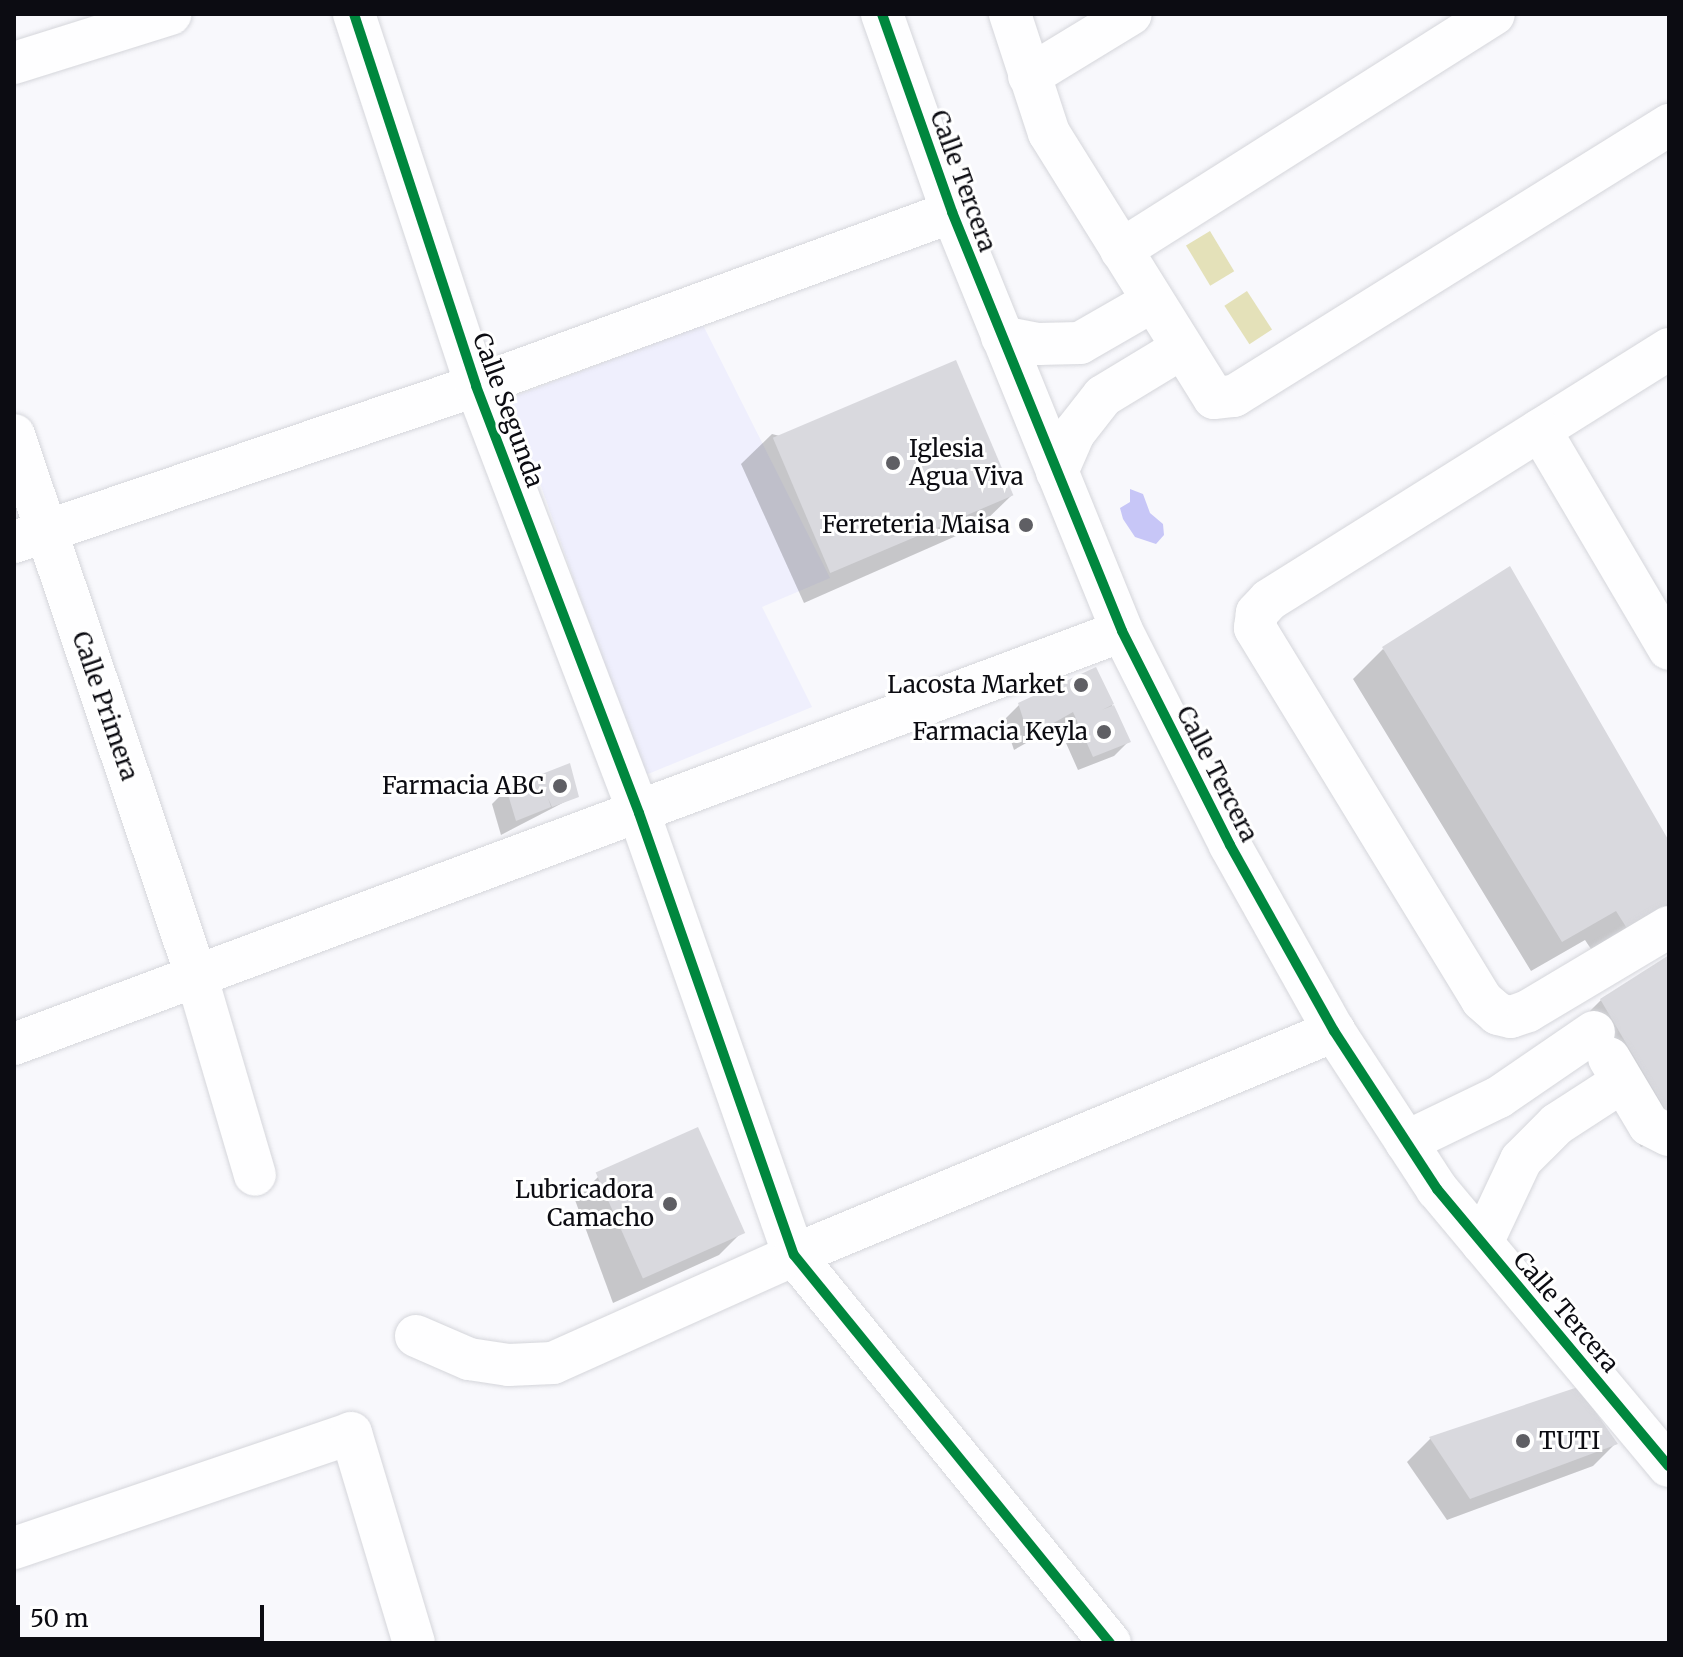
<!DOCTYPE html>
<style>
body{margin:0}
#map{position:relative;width:1683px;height:1657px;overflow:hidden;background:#f8f8fc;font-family:Merriweather,serif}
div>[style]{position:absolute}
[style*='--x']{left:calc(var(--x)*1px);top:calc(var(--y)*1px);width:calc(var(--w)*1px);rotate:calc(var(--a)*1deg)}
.built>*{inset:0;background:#efeffd}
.green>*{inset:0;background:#e4e1b9;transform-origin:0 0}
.water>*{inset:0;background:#c7c6f7}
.shadow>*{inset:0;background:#0003}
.building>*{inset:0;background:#d9d9de;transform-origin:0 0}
.roads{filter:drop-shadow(0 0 2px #d5d6db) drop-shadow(0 0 2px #d5d6db)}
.minor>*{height:42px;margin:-21px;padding:0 21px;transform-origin:21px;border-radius:21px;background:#fefeff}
.cycleway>*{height:10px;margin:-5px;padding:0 5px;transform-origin:5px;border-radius:5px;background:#00873e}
.dots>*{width:22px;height:22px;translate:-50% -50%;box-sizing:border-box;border:4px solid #fff;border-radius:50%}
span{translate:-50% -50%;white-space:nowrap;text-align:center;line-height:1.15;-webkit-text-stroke:6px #fff;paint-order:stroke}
.street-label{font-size:24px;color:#0c0c12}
.poi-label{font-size:24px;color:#0c0c12}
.left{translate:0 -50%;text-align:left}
.right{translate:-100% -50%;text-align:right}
.frame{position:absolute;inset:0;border:16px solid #0c0c12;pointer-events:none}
.scale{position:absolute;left:16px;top:1605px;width:248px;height:36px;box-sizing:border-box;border:4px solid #0c0c12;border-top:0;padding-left:10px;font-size:24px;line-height:28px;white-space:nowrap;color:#0c0c12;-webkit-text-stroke:6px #fff;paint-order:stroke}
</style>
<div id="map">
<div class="built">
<i style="clip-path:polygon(703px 325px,830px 578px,762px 607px,812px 707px,643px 776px,510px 398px)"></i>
</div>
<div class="green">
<i style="left:1210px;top:231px;width:47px;height:28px;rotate:59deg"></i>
<i style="left:1247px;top:291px;width:46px;height:27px;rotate:57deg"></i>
</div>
<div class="water">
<i style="clip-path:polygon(1130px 489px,1143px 494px,1150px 513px,1163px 524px,1164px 535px,1156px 544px,1135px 537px,1123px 519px,1120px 508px,1130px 502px)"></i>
</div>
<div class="shadow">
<i style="clip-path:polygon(772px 434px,1012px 495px,981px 525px,804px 603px,741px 464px)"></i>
<i style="clip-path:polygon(1383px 649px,1669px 845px,1669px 908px,1597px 958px,1585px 940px,1531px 971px,1353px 679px)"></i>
<i style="clip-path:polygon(1095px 669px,1129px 741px,1114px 756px,1078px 770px,1058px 725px,1014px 750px,1004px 720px,1019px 705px)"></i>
<i style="clip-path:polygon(507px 789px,576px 796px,501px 835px,492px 804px)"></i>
<i style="clip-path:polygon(1669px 957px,1669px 1135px,1641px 1147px,1570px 1031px,1601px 1000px)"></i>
<i style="clip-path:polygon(697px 1130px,742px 1232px,719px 1255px,613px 1303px,575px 1200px,598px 1177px)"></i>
<i style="clip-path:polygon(1577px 1389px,1615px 1444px,1593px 1466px,1447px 1520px,1407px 1462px,1430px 1439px)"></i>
</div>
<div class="building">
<i style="left:956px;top:360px;width:147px;height:199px;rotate:67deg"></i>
<i style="clip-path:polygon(1510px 566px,1669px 841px,1669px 903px,1628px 930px,1616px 911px,1562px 942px,1382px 647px)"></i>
<i style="clip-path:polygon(1096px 667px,1114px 704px,1102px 710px,1114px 705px,1131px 742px,1093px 757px,1073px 712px,1029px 737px,1018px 703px)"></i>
<i style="clip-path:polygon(570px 763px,579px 797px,552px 807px,548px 798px,551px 807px,516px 821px,506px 788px)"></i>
<i style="clip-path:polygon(1669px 955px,1669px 1116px,1600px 999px)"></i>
<i style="left:698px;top:1127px;width:116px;height:112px;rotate:66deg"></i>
<i style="clip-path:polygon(1578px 1387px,1618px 1444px,1470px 1499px,1429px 1437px)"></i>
</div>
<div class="roads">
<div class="minor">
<i style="--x:354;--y:14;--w:391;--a:71.8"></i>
<i style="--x:476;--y:386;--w:457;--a:69.1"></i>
<i style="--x:639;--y:813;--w:468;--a:70.7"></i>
<i style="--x:794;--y:1255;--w:500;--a:50.84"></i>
<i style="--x:882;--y:14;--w:210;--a:70.5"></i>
<i style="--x:952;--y:212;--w:452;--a:67.9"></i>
<i style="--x:1122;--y:631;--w:240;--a:63.2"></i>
<i style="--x:1230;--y:845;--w:213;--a:60.8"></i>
<i style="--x:1334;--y:1031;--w:189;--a:56.9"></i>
<i style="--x:1437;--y:1189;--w:361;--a:50.1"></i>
<i style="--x:1010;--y:14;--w:125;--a:71.9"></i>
<i style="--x:1049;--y:133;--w:312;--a:58.1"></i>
<i style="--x:1214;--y:398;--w:20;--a:-6"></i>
<i style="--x:1234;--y:396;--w:513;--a:-31.92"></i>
<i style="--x:14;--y:63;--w:164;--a:-17.4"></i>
<i style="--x:1029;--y:76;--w:119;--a:-31.3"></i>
<i style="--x:1121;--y:250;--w:441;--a:-32.3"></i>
<i style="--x:1002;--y:337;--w:37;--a:11"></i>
<i style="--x:1038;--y:344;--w:42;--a:-1.4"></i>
<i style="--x:1080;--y:343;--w:84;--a:-29.9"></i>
<i style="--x:1669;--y:349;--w:472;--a:147.9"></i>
<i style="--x:1269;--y:600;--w:18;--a:133"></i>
<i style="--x:1257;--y:613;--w:15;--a:98"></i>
<i style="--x:1255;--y:628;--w:436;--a:58.6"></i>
<i style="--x:1482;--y:1000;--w:21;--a:41"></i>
<i style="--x:1498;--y:1014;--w:13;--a:13"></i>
<i style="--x:1511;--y:1017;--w:18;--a:-19"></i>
<i style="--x:1528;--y:1011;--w:164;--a:-30.8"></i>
<i style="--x:1540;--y:430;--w:254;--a:59.5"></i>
<i style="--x:14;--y:435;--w:573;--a:71.38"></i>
<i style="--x:197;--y:978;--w:205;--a:73.6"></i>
<i style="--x:1057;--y:472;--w:43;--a:-66.4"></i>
<i style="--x:1074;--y:433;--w:47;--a:-51.9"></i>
<i style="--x:1103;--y:396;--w:89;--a:-31.2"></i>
<i style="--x:14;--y:542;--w:488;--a:-18.7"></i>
<i style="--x:476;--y:386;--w:507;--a:-20.08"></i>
<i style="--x:14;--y:1044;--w:1182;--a:-20.44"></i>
<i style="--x:1609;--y:1058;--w:78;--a:59.2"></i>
<i style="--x:1649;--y:1125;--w:22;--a:27"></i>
<i style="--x:1406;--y:1142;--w:103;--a:-25.8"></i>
<i style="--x:1499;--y:1097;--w:115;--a:-34.4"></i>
<i style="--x:1482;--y:1243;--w:92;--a:-64.8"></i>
<i style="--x:1521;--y:1160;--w:51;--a:-45"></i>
<i style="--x:1557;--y:1124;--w:77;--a:-32.9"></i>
<i style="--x:416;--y:1336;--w:58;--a:23.5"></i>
<i style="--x:469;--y:1359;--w:40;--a:8.5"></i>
<i style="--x:509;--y:1365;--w:44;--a:-2.6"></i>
<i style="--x:553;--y:1363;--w:264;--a:-24.1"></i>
<i style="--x:794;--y:1255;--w:585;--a:-22.53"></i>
<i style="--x:14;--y:1548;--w:356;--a:-18.8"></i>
<i style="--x:351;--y:1433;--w:219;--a:73.3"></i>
</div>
</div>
<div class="cycleway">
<i style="--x:354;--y:14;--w:391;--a:71.8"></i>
<i style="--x:476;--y:386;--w:457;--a:69.1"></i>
<i style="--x:639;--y:813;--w:468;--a:70.7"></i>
<i style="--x:794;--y:1255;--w:500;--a:50.84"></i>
<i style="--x:882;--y:14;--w:210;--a:70.5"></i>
<i style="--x:952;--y:212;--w:452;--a:67.9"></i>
<i style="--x:1122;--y:631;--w:240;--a:63.2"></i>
<i style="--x:1230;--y:845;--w:213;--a:60.8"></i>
<i style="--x:1334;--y:1031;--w:189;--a:56.9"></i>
<i style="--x:1437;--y:1189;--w:361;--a:50.1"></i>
</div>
<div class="dots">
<i style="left:893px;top:463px;background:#5f5f64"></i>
<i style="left:1026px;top:525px;background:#5f5f64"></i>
<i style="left:1081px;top:685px;background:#5f5f64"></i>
<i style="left:1104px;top:732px;background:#5f5f64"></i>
<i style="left:560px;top:786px;background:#5f5f64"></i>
<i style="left:670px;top:1204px;background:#5f5f64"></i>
<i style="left:1523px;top:1441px;background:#5f5f64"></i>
</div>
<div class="street-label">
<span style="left:963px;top:181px;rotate:70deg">Calle Tercera</span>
<span style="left:508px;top:410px;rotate:70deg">Calle Segunda</span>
<span style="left:105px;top:706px;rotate:71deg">Calle Primera</span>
<span style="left:1217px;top:774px;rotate:63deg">Calle Tercera</span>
<span style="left:1566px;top:1312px;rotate:50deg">Calle Tercera</span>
</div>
<div class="poi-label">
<span class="left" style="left:909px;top:463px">Iglesia<br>Agua Viva</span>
<span class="right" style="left:1010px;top:525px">Ferreteria Maisa</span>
<span class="right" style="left:1065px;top:685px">Lacosta Market</span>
<span class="right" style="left:1088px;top:732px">Farmacia Keyla</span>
<span class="right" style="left:544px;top:786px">Farmacia ABC</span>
<span class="right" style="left:654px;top:1204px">Lubricadora<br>Camacho</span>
<span class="left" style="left:1539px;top:1441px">TUTI</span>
</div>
<div class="frame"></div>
<div class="scale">50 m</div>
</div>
